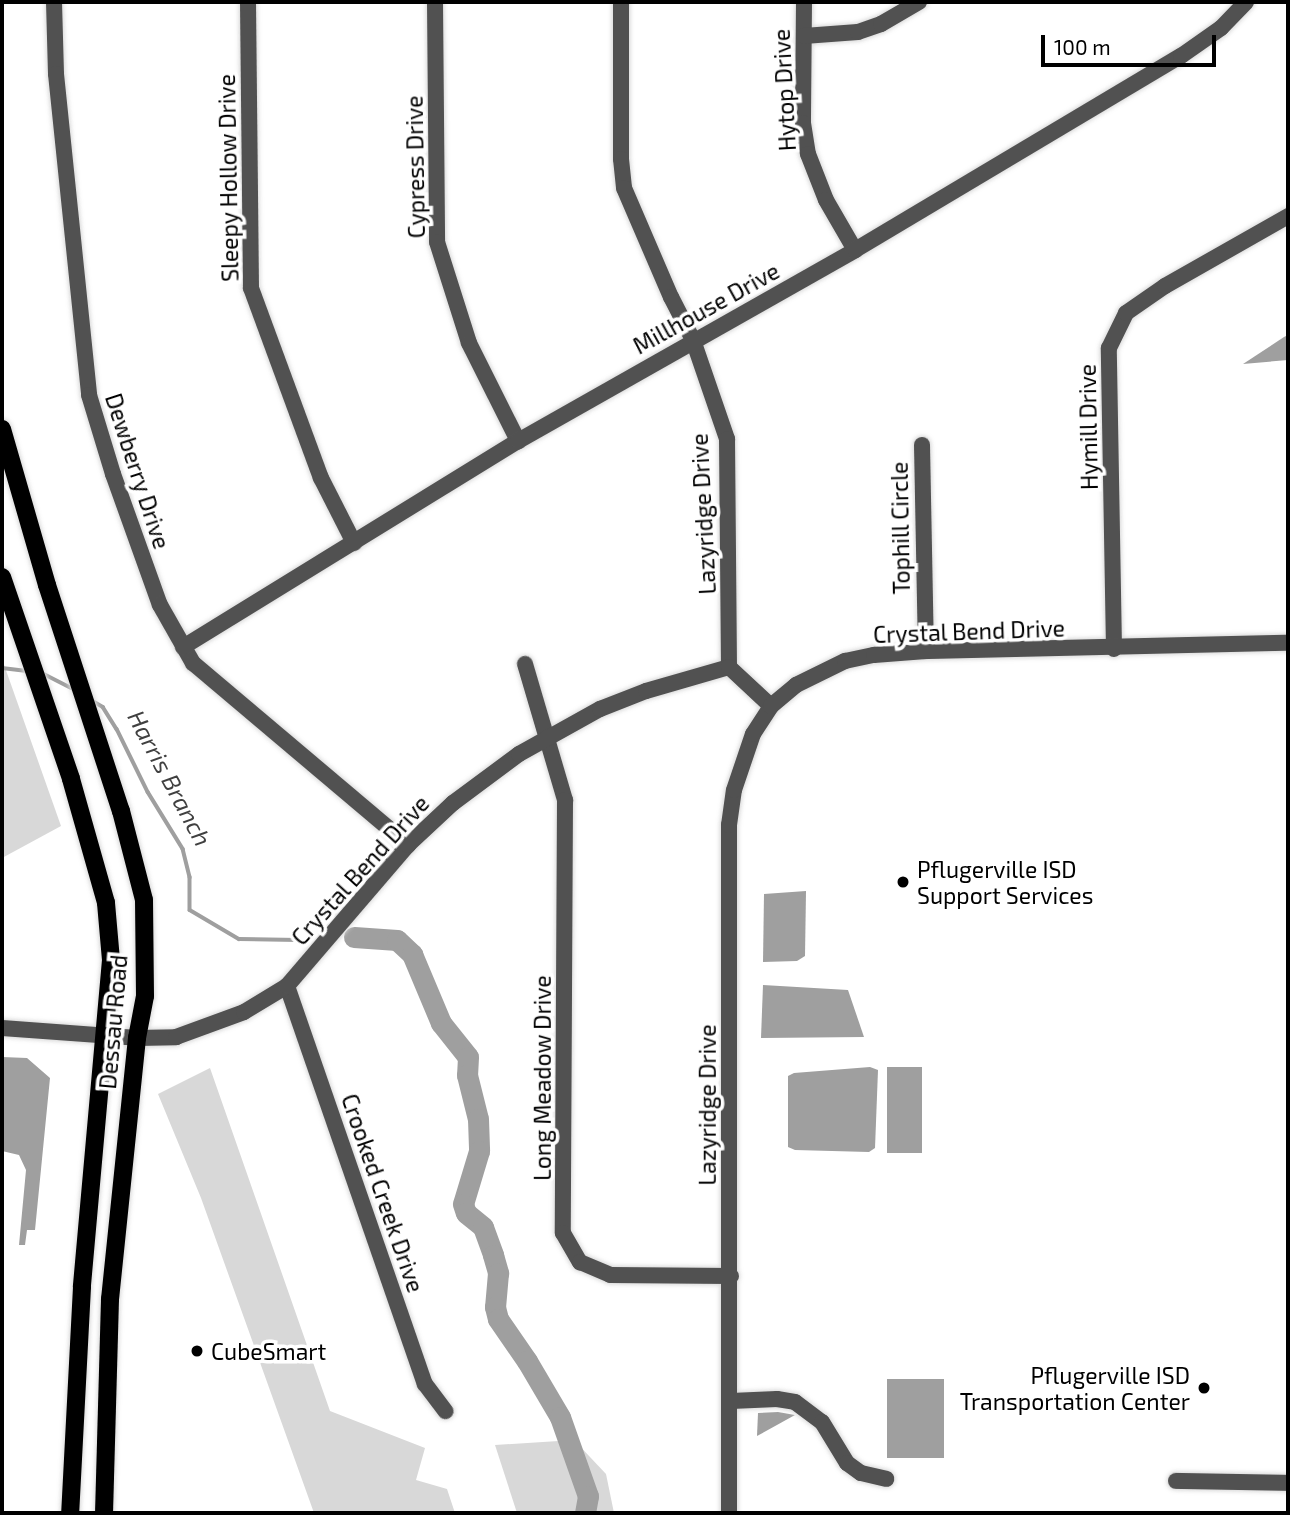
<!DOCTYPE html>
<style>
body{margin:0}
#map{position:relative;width:1290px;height:1515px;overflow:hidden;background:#fff;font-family:"Exo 2",sans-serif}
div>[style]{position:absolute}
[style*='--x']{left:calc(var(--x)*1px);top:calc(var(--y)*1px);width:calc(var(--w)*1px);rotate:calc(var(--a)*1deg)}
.green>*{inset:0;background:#d8d8d8}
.water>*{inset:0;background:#9f9f9f;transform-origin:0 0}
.stream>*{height:3.5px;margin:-1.75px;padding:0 1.75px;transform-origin:1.75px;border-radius:1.75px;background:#9f9f9f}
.river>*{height:21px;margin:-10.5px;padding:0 10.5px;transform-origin:10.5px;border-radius:10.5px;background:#9f9f9f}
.roads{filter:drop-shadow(0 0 2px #dbdbdb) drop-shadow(0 0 2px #dbdbdb)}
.minor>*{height:16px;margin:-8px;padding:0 8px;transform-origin:8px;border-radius:8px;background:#515151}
.major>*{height:18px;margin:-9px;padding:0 9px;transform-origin:9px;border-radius:9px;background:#000}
.dots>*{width:19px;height:19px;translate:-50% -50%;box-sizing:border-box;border:4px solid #fff;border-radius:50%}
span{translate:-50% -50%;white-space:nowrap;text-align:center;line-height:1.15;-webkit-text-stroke:7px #fff;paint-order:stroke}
.street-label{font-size:23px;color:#000}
.poi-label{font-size:23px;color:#000}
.left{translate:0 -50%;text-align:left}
.right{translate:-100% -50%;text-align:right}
.water-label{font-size:24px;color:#404040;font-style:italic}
.frame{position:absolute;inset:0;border:4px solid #000;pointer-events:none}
.scale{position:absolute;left:1041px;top:35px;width:175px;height:32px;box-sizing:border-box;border:4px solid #000;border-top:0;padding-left:9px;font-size:21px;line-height:24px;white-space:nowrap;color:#000;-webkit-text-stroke:5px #fff;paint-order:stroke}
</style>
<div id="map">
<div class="green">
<i style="clip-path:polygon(2px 659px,61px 826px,2px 858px)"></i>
<i style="clip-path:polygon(210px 1068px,330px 1411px,425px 1448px,416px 1480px,447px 1489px,455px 1513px,314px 1513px,201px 1198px,158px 1094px)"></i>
<i style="clip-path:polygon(574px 1440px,606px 1474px,614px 1513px,517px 1513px,495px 1445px)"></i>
</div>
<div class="water">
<i style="clip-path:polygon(1288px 335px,1288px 360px,1243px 364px,1284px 337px)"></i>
<i style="clip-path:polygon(806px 891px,805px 956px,797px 961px,763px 962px,764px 894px)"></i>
<i style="clip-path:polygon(763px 985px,848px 990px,864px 1037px,761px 1038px)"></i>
<i style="clip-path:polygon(2px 1057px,27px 1058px,50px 1078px,35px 1230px,27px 1230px,25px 1245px,19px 1245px,26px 1170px,19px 1155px,2px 1151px)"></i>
<i style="clip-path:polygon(870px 1067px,878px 1070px,875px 1148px,869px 1152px,795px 1150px,788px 1147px,788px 1076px,794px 1073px)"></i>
<i style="left:887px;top:1067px;width:35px;height:86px"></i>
<i style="left:944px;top:1379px;width:79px;height:57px;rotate:90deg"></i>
<i style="clip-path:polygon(778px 1412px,795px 1415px,757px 1436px,758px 1413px)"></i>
</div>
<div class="stream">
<i style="--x:2;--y:668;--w:25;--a:7"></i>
<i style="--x:42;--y:673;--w:37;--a:27"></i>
<i style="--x:91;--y:700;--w:14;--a:30"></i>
<i style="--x:103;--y:707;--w:26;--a:58"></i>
<i style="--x:117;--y:729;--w:70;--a:63.8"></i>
<i style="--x:148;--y:792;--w:67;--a:58.4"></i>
<i style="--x:183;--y:849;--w:29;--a:76"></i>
<i style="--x:190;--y:877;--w:33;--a:90"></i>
<i style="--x:190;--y:910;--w:57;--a:30.6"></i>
<i style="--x:239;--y:939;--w:59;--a:1"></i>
</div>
<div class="river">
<i style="--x:354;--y:937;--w:43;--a:4"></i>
<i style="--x:397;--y:940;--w:21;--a:43"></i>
<i style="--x:412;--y:954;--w:75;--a:67.2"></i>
<i style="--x:441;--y:1023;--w:43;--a:51.5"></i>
<i style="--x:468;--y:1057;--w:18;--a:93"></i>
<i style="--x:467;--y:1075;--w:45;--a:76"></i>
<i style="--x:478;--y:1119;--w:32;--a:88"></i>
<i style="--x:479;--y:1151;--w:55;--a:106.8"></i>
<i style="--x:463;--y:1204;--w:9;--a:72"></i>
<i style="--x:466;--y:1213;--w:22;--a:39"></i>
<i style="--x:483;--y:1227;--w:30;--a:70"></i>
<i style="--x:493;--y:1255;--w:19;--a:74"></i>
<i style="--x:498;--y:1273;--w:34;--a:95"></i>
<i style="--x:495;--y:1307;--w:12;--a:76"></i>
<i style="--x:498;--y:1319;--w:51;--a:55.4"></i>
<i style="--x:527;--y:1361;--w:65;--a:59.5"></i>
<i style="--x:560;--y:1417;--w:84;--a:70.5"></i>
<i style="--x:588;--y:1496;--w:17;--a:100"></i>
</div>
<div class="roads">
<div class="minor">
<i style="--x:54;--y:2;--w:72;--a:88.4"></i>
<i style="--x:56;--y:74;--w:323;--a:84.1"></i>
<i style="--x:89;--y:395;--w:83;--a:73.1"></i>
<i style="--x:113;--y:474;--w:139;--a:70.3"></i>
<i style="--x:160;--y:605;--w:67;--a:60.4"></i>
<i style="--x:193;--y:663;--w:282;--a:40.2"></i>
<i style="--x:248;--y:2;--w:286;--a:89.4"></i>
<i style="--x:251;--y:288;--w:202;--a:69.8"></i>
<i style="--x:321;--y:478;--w:73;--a:63.1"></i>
<i style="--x:435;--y:2;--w:240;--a:89.5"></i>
<i style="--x:437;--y:242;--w:106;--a:72.4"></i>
<i style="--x:469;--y:343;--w:110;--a:63.4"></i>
<i style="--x:621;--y:2;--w:157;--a:90"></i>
<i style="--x:621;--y:159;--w:29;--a:84"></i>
<i style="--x:624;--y:188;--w:119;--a:66.7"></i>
<i style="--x:671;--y:297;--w:48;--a:62.9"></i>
<i style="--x:693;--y:340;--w:105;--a:71"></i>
<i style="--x:727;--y:439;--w:228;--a:89.5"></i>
<i style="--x:804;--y:2;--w:121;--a:90.5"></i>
<i style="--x:803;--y:123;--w:31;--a:81"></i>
<i style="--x:808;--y:154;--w:49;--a:68.6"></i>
<i style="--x:826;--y:200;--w:58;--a:59.9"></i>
<i style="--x:804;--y:36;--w:54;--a:-4.2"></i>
<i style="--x:858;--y:32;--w:24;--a:-19"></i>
<i style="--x:881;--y:24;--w:44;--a:-30.1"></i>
<i style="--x:922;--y:445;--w:206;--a:88.9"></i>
<i style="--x:183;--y:647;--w:393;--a:-31.6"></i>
<i style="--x:518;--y:441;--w:387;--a:-29.5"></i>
<i style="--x:855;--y:250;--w:379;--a:-30.8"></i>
<i style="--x:1181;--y:56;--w:49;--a:-35"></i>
<i style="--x:1221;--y:28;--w:36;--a:-46"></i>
<i style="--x:1114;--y:649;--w:301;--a:-91"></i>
<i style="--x:1109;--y:348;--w:39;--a:-64"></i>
<i style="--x:1126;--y:313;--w:47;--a:-34.7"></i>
<i style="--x:1165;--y:286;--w:142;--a:-29.6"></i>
<i style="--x:525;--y:664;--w:142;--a:73.6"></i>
<i style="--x:565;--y:800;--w:433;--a:90.3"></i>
<i style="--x:563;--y:1233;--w:34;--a:60"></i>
<i style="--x:580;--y:1262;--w:33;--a:23"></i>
<i style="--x:610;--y:1275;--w:121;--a:0.5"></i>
<i style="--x:287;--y:986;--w:421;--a:70.9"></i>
<i style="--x:425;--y:1384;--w:34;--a:53"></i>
<i style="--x:2;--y:1028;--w:135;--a:4.2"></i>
<i style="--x:137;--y:1038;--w:39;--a:-1"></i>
<i style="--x:176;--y:1037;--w:72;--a:-20.2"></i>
<i style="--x:244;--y:1012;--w:50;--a:-31.2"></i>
<i style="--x:287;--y:986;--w:186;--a:-49.4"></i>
<i style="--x:408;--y:845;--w:62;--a:-43"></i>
<i style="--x:453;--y:803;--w:82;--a:-36.6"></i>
<i style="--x:519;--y:754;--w:93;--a:-29.1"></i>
<i style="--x:600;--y:709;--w:49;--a:-21.4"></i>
<i style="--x:646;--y:691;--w:86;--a:-16.1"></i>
<i style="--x:729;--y:667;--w:57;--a:42.9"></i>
<i style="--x:731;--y:1401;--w:46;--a:-2.5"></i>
<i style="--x:777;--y:1399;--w:18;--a:9"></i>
<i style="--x:795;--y:1402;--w:34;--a:37"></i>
<i style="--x:822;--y:1422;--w:48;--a:58.6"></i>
<i style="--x:847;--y:1463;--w:17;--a:36"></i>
<i style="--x:861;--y:1473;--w:26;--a:13"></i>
<i style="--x:1176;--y:1481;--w:112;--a:1"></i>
<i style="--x:729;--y:1513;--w:688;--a:-90"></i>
<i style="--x:729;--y:825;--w:35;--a:-82"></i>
<i style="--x:734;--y:790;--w:59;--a:-71.3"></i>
<i style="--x:753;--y:734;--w:33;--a:-57"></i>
<i style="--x:771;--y:706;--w:33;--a:-40"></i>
<i style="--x:796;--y:685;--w:55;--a:-26.1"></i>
<i style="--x:845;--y:661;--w:30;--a:-12"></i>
<i style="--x:874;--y:655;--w:52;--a:-4.4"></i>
<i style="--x:926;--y:651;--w:362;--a:-1.3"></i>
</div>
<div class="major">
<i style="--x:2;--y:429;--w:162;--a:73.9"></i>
<i style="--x:47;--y:585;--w:238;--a:71.9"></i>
<i style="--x:121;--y:811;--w:92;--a:75.5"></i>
<i style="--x:144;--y:900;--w:96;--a:89.4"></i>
<i style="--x:145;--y:996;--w:43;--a:100.8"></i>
<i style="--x:137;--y:1038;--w:262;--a:95.9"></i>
<i style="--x:110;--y:1299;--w:214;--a:91.6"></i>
<i style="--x:2;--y:577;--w:213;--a:71.1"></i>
<i style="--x:71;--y:779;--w:129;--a:74.2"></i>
<i style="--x:106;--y:903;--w:57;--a:85"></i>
<i style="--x:111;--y:960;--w:328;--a:95.1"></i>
<i style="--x:82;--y:1287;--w:226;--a:93"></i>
</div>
</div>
<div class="dots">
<i style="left:903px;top:882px;background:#000"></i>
<i style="left:197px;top:1351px;background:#000"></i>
<i style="left:1204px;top:1388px;background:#000"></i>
</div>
<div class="street-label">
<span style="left:784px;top:90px;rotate:-93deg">Hytop Drive</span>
<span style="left:415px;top:167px;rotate:-91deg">Cypress Drive</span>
<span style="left:228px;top:178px;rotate:-91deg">Sleepy Hollow Drive</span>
<span style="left:706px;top:308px;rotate:-29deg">Millhouse Drive</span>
<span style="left:1088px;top:427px;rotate:-91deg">Hymill Drive</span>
<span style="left:138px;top:471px;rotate:72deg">Dewberry Drive</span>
<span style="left:703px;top:514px;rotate:-93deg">Lazyridge Drive</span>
<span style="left:900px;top:528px;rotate:-91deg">Tophill Circle</span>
<span style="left:969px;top:631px;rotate:-2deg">Crystal Bend Drive</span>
<span style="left:360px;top:870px;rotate:-48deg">Crystal Bend Drive</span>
<span style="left:113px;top:1022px;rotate:-85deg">Dessau Road</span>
<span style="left:542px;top:1078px;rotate:-90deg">Long Meadow Drive</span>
<span style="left:707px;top:1105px;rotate:-90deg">Lazyridge Drive</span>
<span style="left:383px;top:1193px;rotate:71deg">Crooked Creek Drive</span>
</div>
<div class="poi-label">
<span class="left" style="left:917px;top:882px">Pflugerville ISD<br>Support Services</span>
<span class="left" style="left:211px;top:1351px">CubeSmart</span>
<span class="right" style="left:1190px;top:1388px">Pflugerville ISD<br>Transportation Center</span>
</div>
<div class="water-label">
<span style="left:170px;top:778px;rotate:62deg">Harris Branch</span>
</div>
<div class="frame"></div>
<div class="scale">100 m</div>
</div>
